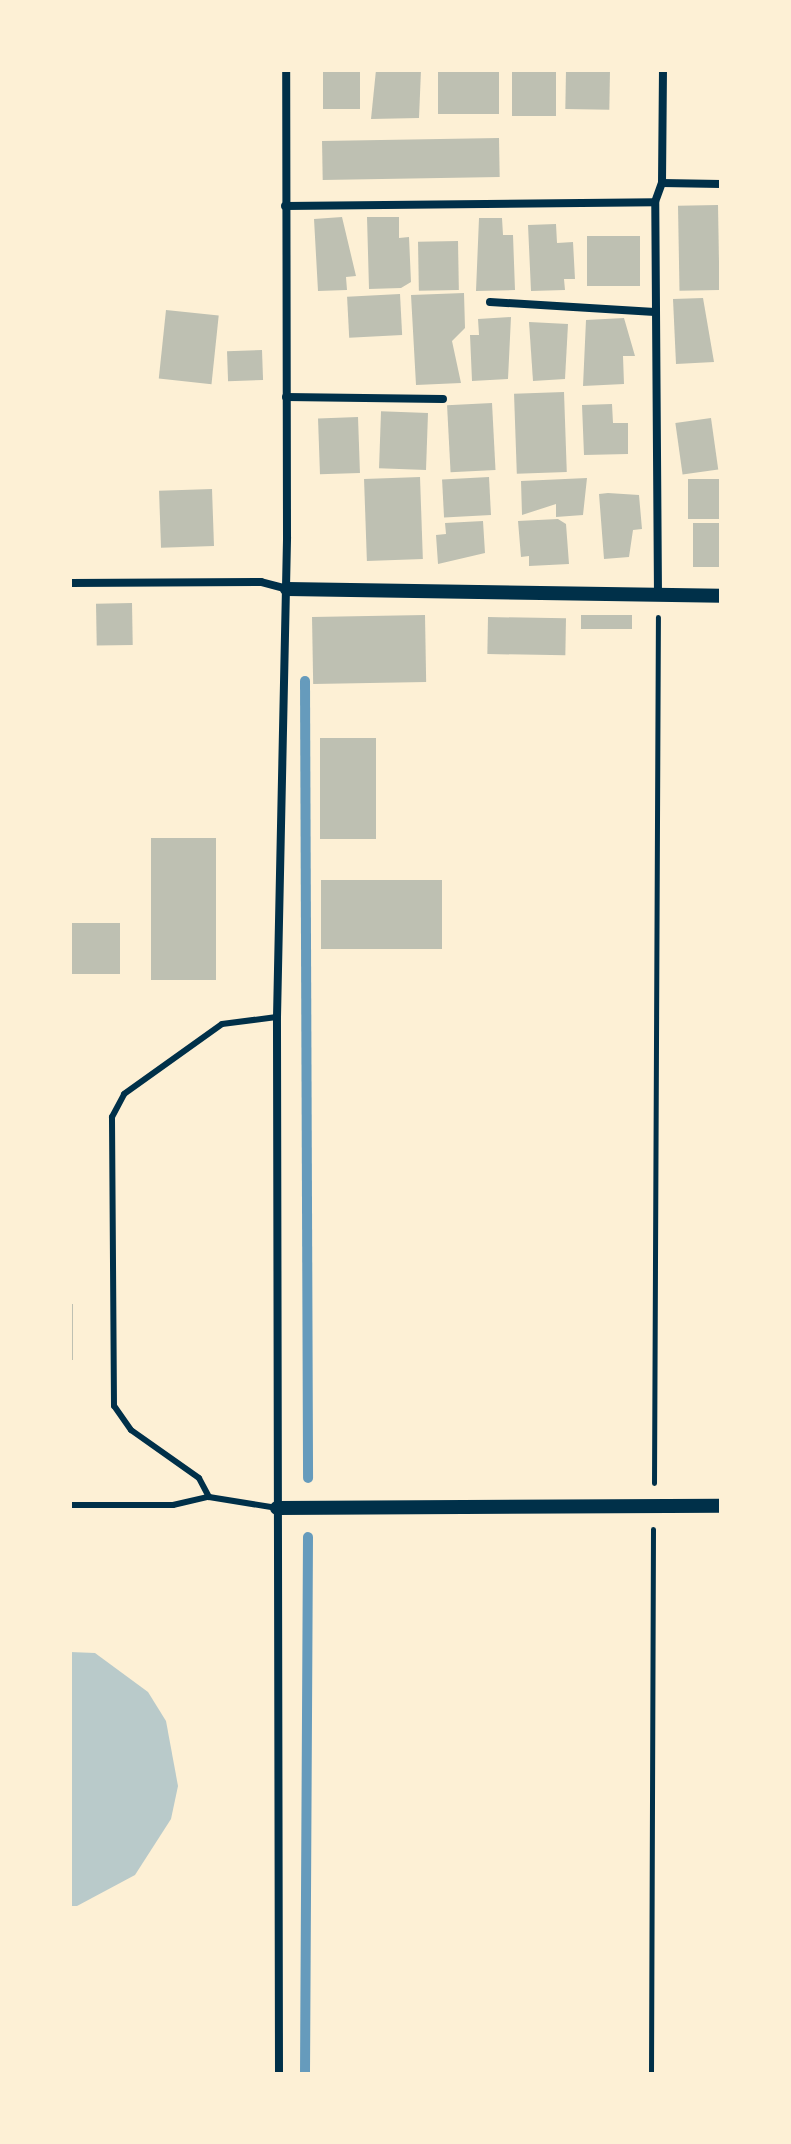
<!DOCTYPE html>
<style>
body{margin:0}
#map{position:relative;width:791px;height:2144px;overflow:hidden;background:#fdf0d5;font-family:Lato,sans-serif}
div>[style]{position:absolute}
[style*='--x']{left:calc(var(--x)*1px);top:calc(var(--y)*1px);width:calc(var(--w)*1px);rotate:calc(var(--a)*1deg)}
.green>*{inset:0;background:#b9caca}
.stream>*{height:10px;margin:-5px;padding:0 5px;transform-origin:5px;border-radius:5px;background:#669bbc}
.building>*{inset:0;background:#bec0b2;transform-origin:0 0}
.path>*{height:5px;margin:-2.5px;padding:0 2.5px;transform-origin:2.5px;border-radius:2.5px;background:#003049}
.service>*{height:6px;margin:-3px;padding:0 3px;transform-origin:3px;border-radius:3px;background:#003049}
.minor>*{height:8px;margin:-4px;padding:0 4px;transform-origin:4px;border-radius:4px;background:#003049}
.tertiary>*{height:14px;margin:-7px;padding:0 7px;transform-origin:7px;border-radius:7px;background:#003049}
span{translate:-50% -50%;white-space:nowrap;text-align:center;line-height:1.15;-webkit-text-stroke:6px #fdf0d5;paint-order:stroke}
.frame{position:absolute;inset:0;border:72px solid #fdf0d5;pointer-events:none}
</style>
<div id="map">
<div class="green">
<i style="clip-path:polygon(70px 1652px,95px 1653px,148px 1692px,166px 1721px,178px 1786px,171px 1819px,135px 1875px,77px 1906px,70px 1906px)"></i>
</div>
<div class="stream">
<i style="--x:305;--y:681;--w:797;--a:89.78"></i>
<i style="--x:305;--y:2074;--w:537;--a:-89.68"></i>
</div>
<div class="building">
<i style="left:323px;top:70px;width:37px;height:39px"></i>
<i style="clip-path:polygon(376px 70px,421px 70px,419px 118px,371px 119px)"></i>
<i style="left:438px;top:70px;width:61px;height:44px"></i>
<i style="left:512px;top:70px;width:44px;height:46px"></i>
<i style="left:566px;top:70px;width:44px;height:39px;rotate:1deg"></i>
<i style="left:499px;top:138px;width:39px;height:177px;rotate:89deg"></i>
<i style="left:718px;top:205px;width:85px;height:40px;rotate:89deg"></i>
<i style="clip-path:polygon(342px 217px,356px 276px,346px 277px,347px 290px,318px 291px,314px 219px)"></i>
<i style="clip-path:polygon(367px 217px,399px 217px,399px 238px,409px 237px,411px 282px,401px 288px,369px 289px)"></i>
<i style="clip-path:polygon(479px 218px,502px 218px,503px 235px,513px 235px,515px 290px,476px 291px)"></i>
<i style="clip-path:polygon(556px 224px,557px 243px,573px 242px,575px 279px,564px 279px,565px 290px,531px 291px,528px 225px)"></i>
<i style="left:640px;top:236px;width:50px;height:53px;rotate:90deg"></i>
<i style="left:458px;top:241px;width:49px;height:40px;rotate:89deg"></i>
<i style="clip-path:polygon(464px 293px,465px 328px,452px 341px,461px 383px,416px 385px,411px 295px)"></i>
<i style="left:400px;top:294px;width:41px;height:53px;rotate:87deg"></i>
<i style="clip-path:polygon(703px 298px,714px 362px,676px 364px,673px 299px)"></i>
<i style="left:166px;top:310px;width:53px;height:69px;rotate:6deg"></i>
<i style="clip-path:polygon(511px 317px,508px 379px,472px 381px,470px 335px,479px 335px,478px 319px)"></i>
<i style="clip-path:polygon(624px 318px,635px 356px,623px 356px,624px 384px,583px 386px,586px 320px)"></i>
<i style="clip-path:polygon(529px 322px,568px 324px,565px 379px,533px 381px)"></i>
<i style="left:262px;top:350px;width:30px;height:35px;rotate:88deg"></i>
<i style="left:564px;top:392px;width:80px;height:50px;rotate:88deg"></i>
<i style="left:492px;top:403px;width:67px;height:45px;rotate:87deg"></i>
<i style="clip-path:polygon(612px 404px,613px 423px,628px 423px,628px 454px,584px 455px,582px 405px)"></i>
<i style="left:428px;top:413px;width:57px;height:47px;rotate:92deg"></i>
<i style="left:358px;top:417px;width:56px;height:40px;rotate:88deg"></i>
<i style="left:711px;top:418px;width:52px;height:36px;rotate:82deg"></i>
<i style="left:420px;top:477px;width:82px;height:56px;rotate:88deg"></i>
<i style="left:489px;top:477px;width:38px;height:47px;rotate:87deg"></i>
<i style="clip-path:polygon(587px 478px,583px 515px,556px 517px,556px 504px,522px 515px,521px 481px)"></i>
<i style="left:688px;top:479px;width:33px;height:40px"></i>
<i style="left:212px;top:489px;width:57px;height:53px;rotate:88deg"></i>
<i style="clip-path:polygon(608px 493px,639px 495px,642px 529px,633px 530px,629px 557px,604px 559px,599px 494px)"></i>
<i style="clip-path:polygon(558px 519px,566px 524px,569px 564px,529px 566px,529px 556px,521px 557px,518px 521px)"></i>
<i style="clip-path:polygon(483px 521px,485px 553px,438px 564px,436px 535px,446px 534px,445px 523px)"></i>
<i style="left:721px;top:523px;width:44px;height:28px;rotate:90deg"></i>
<i style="left:132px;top:603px;width:42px;height:36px;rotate:89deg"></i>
<i style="left:425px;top:615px;width:67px;height:113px;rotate:89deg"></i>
<i style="left:581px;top:615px;width:51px;height:14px"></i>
<i style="left:488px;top:617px;width:78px;height:37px;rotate:1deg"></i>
<i style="left:320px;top:738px;width:56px;height:101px"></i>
<i style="left:216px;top:838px;width:142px;height:65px;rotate:90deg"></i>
<i style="left:321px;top:880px;width:121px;height:69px"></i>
<i style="left:70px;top:923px;width:50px;height:51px"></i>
<i style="left:70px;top:1304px;width:3px;height:56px"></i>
</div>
<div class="path">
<i style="--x:654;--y:1483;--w:866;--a:-89.74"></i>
<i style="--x:651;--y:2074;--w:545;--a:-89.79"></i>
</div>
<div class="service">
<i style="--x:209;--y:1497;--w:21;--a:-118"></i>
<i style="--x:199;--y:1478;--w:83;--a:-144.8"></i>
<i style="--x:131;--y:1430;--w:29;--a:-125"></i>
<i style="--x:114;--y:1406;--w:289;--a:-90.4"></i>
<i style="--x:112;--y:1117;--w:26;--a:-62"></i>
<i style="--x:124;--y:1094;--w:120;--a:-35.5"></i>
<i style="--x:222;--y:1024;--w:55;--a:-7.3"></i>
<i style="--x:70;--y:1505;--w:103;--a:0"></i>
<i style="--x:173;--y:1505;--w:37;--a:-13"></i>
<i style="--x:209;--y:1497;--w:69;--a:9.2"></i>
</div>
<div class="minor">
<i style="--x:662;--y:183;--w:59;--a:1"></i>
<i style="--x:285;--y:206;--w:370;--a:-0.6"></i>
<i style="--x:490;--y:302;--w:165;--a:3.5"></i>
<i style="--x:286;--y:397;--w:157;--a:0.7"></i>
<i style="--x:70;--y:583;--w:191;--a:-0.3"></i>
<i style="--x:261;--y:582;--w:27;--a:15"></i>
<i style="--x:658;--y:596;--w:394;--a:-90.4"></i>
<i style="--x:655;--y:202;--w:20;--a:-70"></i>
<i style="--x:662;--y:183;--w:113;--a:-89.5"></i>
<i style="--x:279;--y:2074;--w:1057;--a:-90.11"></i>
<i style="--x:277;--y:1017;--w:480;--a:-88.8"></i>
<i style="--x:287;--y:537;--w:467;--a:-90.1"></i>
</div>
<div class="tertiary">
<i style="--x:287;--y:589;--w:434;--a:0.9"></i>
<i style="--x:277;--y:1508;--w:444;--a:-0.3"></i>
</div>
<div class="frame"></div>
</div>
